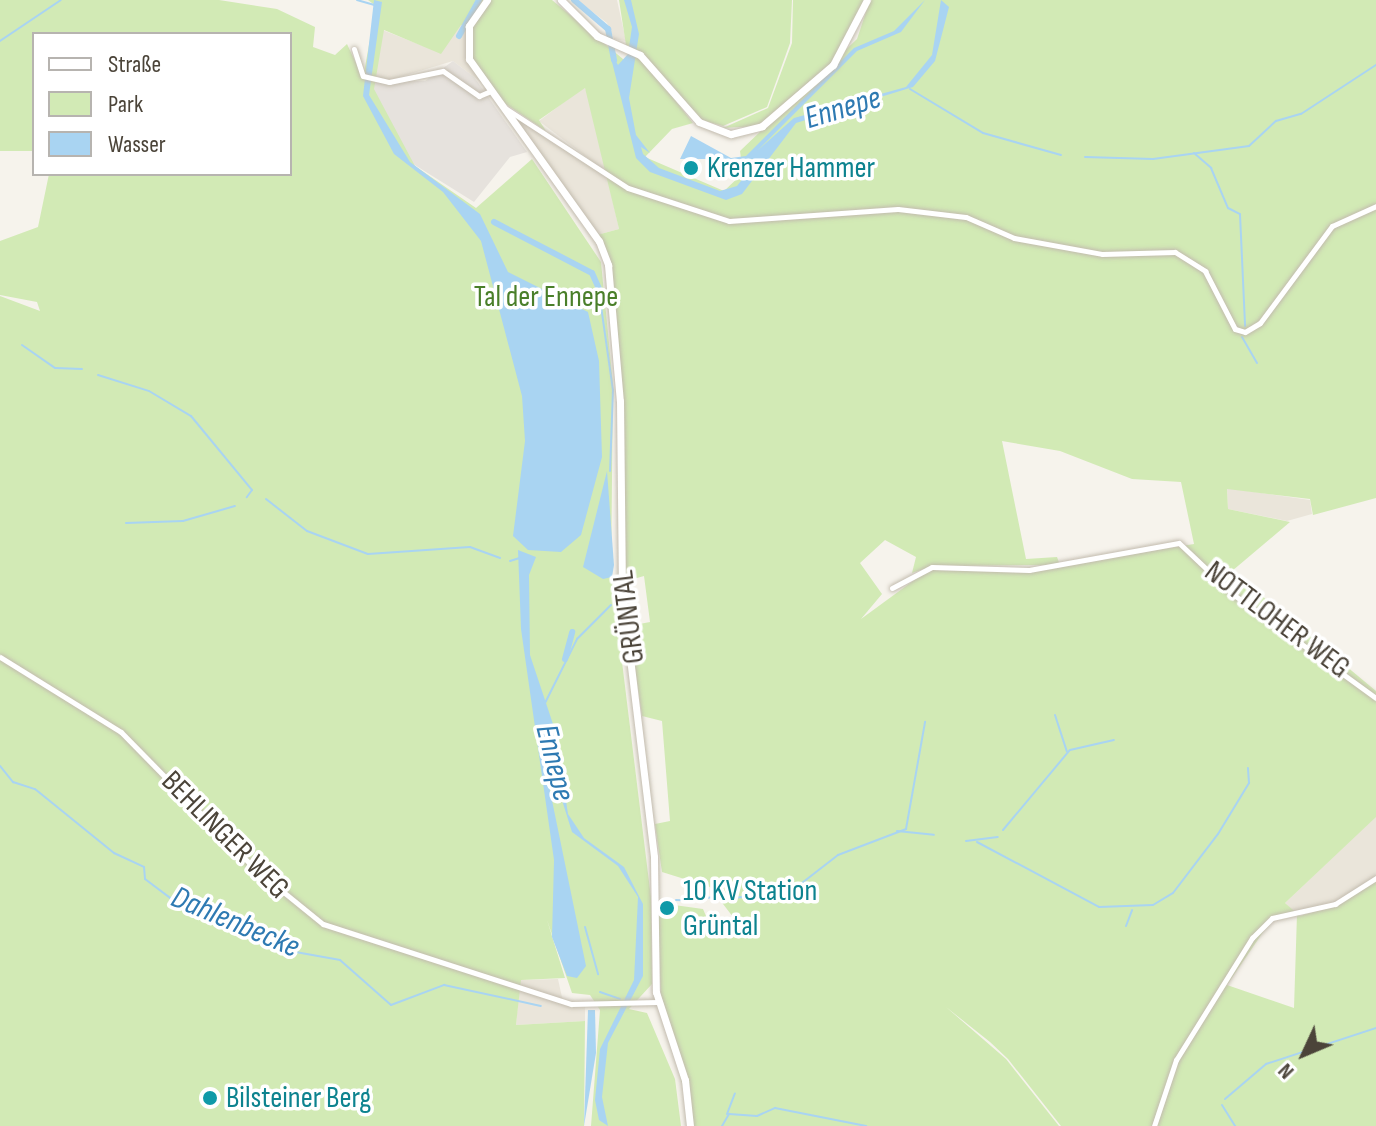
<!DOCTYPE html>
<meta charset="utf-8">
<style>
body{margin:0}
#map{position:relative;width:1376px;height:1126px;overflow:hidden;background:#f6f3ec;font-family:"Sofia Sans Condensed",sans-serif}
div>[style]{position:absolute}
[style*='--x']{left:calc(var(--x)*1px);top:calc(var(--y)*1px);width:calc(var(--w)*1px);rotate:calc(var(--a)*1deg)}
.residential>*{inset:0;background:#eae5da}
.industrial>*{inset:0;background:#e6e2dd}
.green>*{inset:0;background:#d2eab5}
.water>*{inset:0;background:#a9d4f2}
.stream>*{height:2px;margin:-1px;padding:0 1px;transform-origin:1px;border-radius:1px;background:#a9d4f2}
.canal>*{height:6px;margin:-3px;padding:0 3px;transform-origin:3px;border-radius:3px;background:#a9d4f2}
.roads{filter:drop-shadow(0 0 2px #c2bbae) drop-shadow(0 0 2px #c2bbae)}
.minor>*{height:5px;margin:-2.5px;padding:0 2.5px;transform-origin:2.5px;border-radius:2.5px;background:#fff}
.tertiary>*{height:7px;margin:-3.5px;padding:0 3.5px;transform-origin:3.5px;border-radius:3.5px;background:#fff}
.dots>*{width:22px;height:22px;translate:-50% -50%;box-sizing:border-box;border:4px solid #fff;border-radius:50%}
span{translate:-50% -50%;white-space:nowrap;text-align:center;line-height:1.15;-webkit-text-stroke:7px #fff;paint-order:stroke}
.culture-label{font-size:30px;color:#0d838f}
.left{translate:0 -50%;text-align:left}
.park-label{font-size:30px;color:#4a7f2a}
.street-label{font-size:30px;color:#4b4439}
.water-label{font-size:32px;color:#2e7ab2;font-style:italic}
.legend{position:absolute;left:32px;top:32px;width:260px;height:144px;box-sizing:border-box;background:#fff;border:2px solid #b7b4b0;margin:0;padding:10px 14px;list-style:none;font-size:24px;color:#4b4439}
.legend li{display:flex;align-items:center;gap:16px;height:40px}
.legend b{width:40px;border:2px solid #b7b4b0}
.north{position:absolute;left:1264px;top:1014px;width:80px;height:80px;-webkit-text-stroke:6px #fff;paint-order:stroke;rotate:226deg;font-size:22px;font-weight:700;line-height:32px;text-align:center;color:#4b4439}
.north::after{content:'';display:block;margin:auto;width:28px;height:36px;background:#4b4439;clip-path:polygon(50% 0,100% 100%,50% 72%,0 100%)}
</style>
<div id="map">
<div class="residential">
<i style="clip-path:polygon(577px 0,617px 0,626px 41px,614px 39px,607px 23px)"></i>
<i style="clip-path:polygon(451px 18px,466px 29px,466px 56px,483px 84px,453px 61px,390px 80px,374px 77px,380px 29px,423px 46px)"></i>
<i style="clip-path:polygon(584px 87px,590px 97px,606px 172px,539px 121px)"></i>
<i style="clip-path:polygon(508px 109px,607px 175px,619px 229px,597px 235px)"></i>
<i style="clip-path:polygon(1227px 488px,1310px 500px,1312px 514px,1287px 521px,1228px 509px)"></i>
<i style="clip-path:polygon(1376px 816px,1376px 876px,1334px 903px,1295px 913px,1285px 903px)"></i>
<i style="clip-path:polygon(558px 979px,563px 1002px,585px 1006px,585px 1021px,516px 1025px,520px 980px)"></i>
</div>
<div class="industrial">
<i style="clip-path:polygon(453px 61px,474px 77px,527px 152px,510px 157px,474px 202px,410px 162px,372px 101px,371px 81px,425px 81px)"></i>
</div>
<div class="green">
<i style="clip-path:polygon(evenodd,0 0,219px 0,277px 9px,315px 27px,313px 47px,335px 55px,347px 44px,363px 78px,376px 6px,368px 0,552px 0,629px 64px,635px 48px,626px 45px,619px 0,792px 0,790px 43px,767px 107px,723px 126px,702px 120px,672px 87px,670px 94px,693px 123px,672px 129px,645px 157px,724px 191px,743px 173px,740px 151px,857px 39px,870px 0,1376px 0,1376px 498px,1313px 515px,1310px 499px,1227px 489px,1228px 509px,1290px 522px,1232px 571px,1376px 691px,1376px 817px,1285px 903px,1300px 916px,1335px 905px,1376px 879px,1376px 1126px,1061px 1126px,1008px 1059px,990px 1042px,946px 1007px,1006px 1059px,1059px 1126px,693px 1126px,661px 1001px,658px 916px,673px 916px,674px 905px,703px 909px,709px 923px,733px 917px,710px 887px,662px 872px,655px 824px,670px 821px,662px 721px,642px 716px,629px 626px,650px 622px,644px 576px,623px 582px,624px 444px,610px 265px,597px 235px,619px 229px,585px 88px,539px 120px,546px 131px,500px 100px,471px 60px,469px 30px,461px 25px,441px 54px,384px 30px,374px 89px,415px 166px,476px 208px,532px 159px,601px 262px,613px 384px,611px 572px,651px 898px,652px 984px,629px 1009px,647px 1013px,675px 1079px,681px 1126px,591px 1126px,600px 1010px,590px 995px,572px 993px,547px 920px,565px 978px,521px 980px,516px 1025px,585px 1021px,584px 1126px,0 1126px,0 296px,40px 311px,37px 302px,0 295px,0 241px,38px 227px,49px 174px,290px 174px,290px 34px,34px 34px,34px 151px,0 151px,0 0,1002px 441px,1060px 451px,1132px 479px,1181px 482px,1194px 544px,1028px 571px,928px 570px,861px 619px,882px 594px,860px 563px,885px 540px,916px 557px,912px 573px,933px 566px,1060px 565px,1057px 557px,1026px 559px,1002px 441px,0 0,1297px 914px,1294px 1008px,1227px 985px,1272px 919px,1297px 914px)"></i>
<i style="clip-path:polygon(793px 0,865px 0,831px 63px,758px 126px,723px 128px,768px 108px,792px 43px)"></i>
</div>
<div class="water">
<i style="clip-path:polygon(374px 0,382px 2px,369px 95px,410px 162px,480px 214px,508px 272px,588px 312px,599px 361px,602px 457px,581px 535px,561px 552px,528px 550px,513px 536px,525px 441px,522px 396px,481px 241px,443px 192px,394px 154px,363px 96px)"></i>
<i style="clip-path:polygon(624px 0,631px 0,639px 34px,629px 98px,636px 135px,650px 153px,641px 147px,643px 154px,659px 168px,720px 191px,737px 186px,758px 159px,680px 159px,691px 136px,731px 158px,746px 156px,854px 48px,894px 31px,925px 0,901px 32px,857px 51px,757px 151px,794px 118px,906px 87px,932px 55px,941px 0,949px 7px,935px 61px,913px 87px,796px 123px,742px 194px,726px 200px,650px 172px,636px 158px,611px 58px,610px 51px,618px 65px,628px 54px,632px 27px)"></i>
<i style="clip-path:polygon(607px 471px,614px 565px,612px 577px,603px 579px,583px 567px)"></i>
<i style="clip-path:polygon(518px 550px,536px 557px,529px 575px,530px 655px,556px 733px,568px 814px,584px 838px,624px 867px,643px 904px,643px 976px,608px 1043px,602px 1097px,608px 1126px,599px 1120px,595px 1100px,600px 1049px,634px 980px,638px 897px,618px 866px,572px 832px,555px 778px,547px 776px,586px 966px,577px 978px,567px 976px,552px 937px,554px 860px,521px 629px)"></i>
<i style="clip-path:polygon(588px 1010px,595px 1010px,596px 1053px,584px 1126px)"></i>
</div>
<div class="stream">
<i style="--x:357;--y:0;--w:19;--a:16"></i>
<i style="--x:0;--y:41;--w:73;--a:-33.9"></i>
<i style="--x:910;--y:89;--w:85;--a:31.1"></i>
<i style="--x:983;--y:133;--w:81;--a:15.8"></i>
<i style="--x:1194;--y:153;--w:23;--a:41"></i>
<i style="--x:1211;--y:168;--w:43;--a:67"></i>
<i style="--x:1228;--y:208;--w:13;--a:27"></i>
<i style="--x:1240;--y:214;--w:112;--a:87.4"></i>
<i style="--x:1085;--y:157;--w:68;--a:1.7"></i>
<i style="--x:1153;--y:159;--w:97;--a:-7.7"></i>
<i style="--x:1249;--y:146;--w:37;--a:-43"></i>
<i style="--x:1276;--y:121;--w:26;--a:-16"></i>
<i style="--x:1301;--y:114;--w:90;--a:-33.2"></i>
<i style="--x:600;--y:299;--w:92;--a:81.9"></i>
<i style="--x:613;--y:390;--w:81;--a:92.1"></i>
<i style="--x:1242;--y:337;--w:30;--a:60"></i>
<i style="--x:22;--y:345;--w:40;--a:34.9"></i>
<i style="--x:55;--y:368;--w:27;--a:2"></i>
<i style="--x:98;--y:375;--w:53;--a:17.4"></i>
<i style="--x:149;--y:391;--w:49;--a:30.8"></i>
<i style="--x:191;--y:416;--w:96;--a:50.5"></i>
<i style="--x:252;--y:490;--w:9;--a:126"></i>
<i style="--x:266;--y:499;--w:52;--a:38"></i>
<i style="--x:307;--y:531;--w:65;--a:20.7"></i>
<i style="--x:368;--y:554;--w:102;--a:-3.9"></i>
<i style="--x:470;--y:547;--w:32;--a:20"></i>
<i style="--x:126;--y:523;--w:57;--a:-2"></i>
<i style="--x:183;--y:521;--w:54;--a:-16.1"></i>
<i style="--x:510;--y:561;--w:10;--a:-17"></i>
<i style="--x:544;--y:705;--w:74;--a:-63.4"></i>
<i style="--x:577;--y:639;--w:48;--a:-45"></i>
<i style="--x:1055;--y:715;--w:38;--a:72"></i>
<i style="--x:0;--y:766;--w:21;--a:51"></i>
<i style="--x:13;--y:782;--w:23;--a:18"></i>
<i style="--x:35;--y:789;--w:102;--a:39"></i>
<i style="--x:114;--y:853;--w:33;--a:25"></i>
<i style="--x:144;--y:867;--w:12;--a:85"></i>
<i style="--x:145;--y:879;--w:31;--a:37"></i>
<i style="--x:170;--y:898;--w:19;--a:-6"></i>
<i style="--x:189;--y:896;--w:45;--a:39.6"></i>
<i style="--x:224;--y:925;--w:40;--a:4.3"></i>
<i style="--x:264;--y:928;--w:35;--a:41"></i>
<i style="--x:290;--y:951;--w:51;--a:10.2"></i>
<i style="--x:340;--y:960;--w:68;--a:41.4"></i>
<i style="--x:391;--y:1005;--w:57;--a:-20.7"></i>
<i style="--x:444;--y:985;--w:99;--a:12.2"></i>
<i style="--x:1003;--y:830;--w:104;--a:-50.1"></i>
<i style="--x:1070;--y:750;--w:45;--a:-12.8"></i>
<i style="--x:897;--y:831;--w:37;--a:6"></i>
<i style="--x:966;--y:841;--w:32;--a:-7"></i>
<i style="--x:977;--y:842;--w:138;--a:28"></i>
<i style="--x:1099;--y:907;--w:54;--a:-2.1"></i>
<i style="--x:1153;--y:905;--w:23;--a:-31"></i>
<i style="--x:1173;--y:893;--w:74;--a:-52.7"></i>
<i style="--x:1218;--y:834;--w:60;--a:-58.7"></i>
<i style="--x:1249;--y:783;--w:15;--a:-94"></i>
<i style="--x:706;--y:898;--w:16;--a:-7"></i>
<i style="--x:731;--y:898;--w:58;--a:-4.9"></i>
<i style="--x:789;--y:893;--w:62;--a:-37.8"></i>
<i style="--x:838;--y:855;--w:73;--a:-20.9"></i>
<i style="--x:906;--y:829;--w:109;--a:-79.9"></i>
<i style="--x:676;--y:900;--w:26;--a:2"></i>
<i style="--x:1126;--y:926;--w:17;--a:-69"></i>
<i style="--x:585;--y:927;--w:49;--a:74.5"></i>
<i style="--x:600;--y:992;--w:21;--a:19"></i>
<i style="--x:1225;--y:1099;--w:54;--a:-40.5"></i>
<i style="--x:1266;--y:1064;--w:116;--a:-18.1"></i>
<i style="--x:1222;--y:1105;--w:25;--a:58"></i>
<i style="--x:727;--y:1114;--w:22;--a:-69"></i>
<i style="--x:722;--y:1126;--w:14;--a:-60"></i>
<i style="--x:729;--y:1114;--w:28;--a:4"></i>
<i style="--x:757;--y:1116;--w:20;--a:-24"></i>
<i style="--x:775;--y:1108;--w:93;--a:11.2"></i>
</div>
<div class="canal">
<i style="--x:574;--y:0;--w:45;--a:40.5"></i>
<i style="--x:608;--y:29;--w:32;--a:79"></i>
<i style="--x:459;--y:36;--w:41;--a:-60.9"></i>
<i style="--x:494;--y:222;--w:110;--a:27.5"></i>
<i style="--x:592;--y:273;--w:20;--a:66"></i>
<i style="--x:565;--y:659;--w:28;--a:-75"></i>
</div>
<div class="roads">
<div class="minor">
<i style="--x:354;--y:49;--w:28;--a:72"></i>
<i style="--x:363;--y:76;--w:27;--a:13"></i>
<i style="--x:389;--y:82;--w:55;--a:-11.5"></i>
<i style="--x:443;--y:71;--w:44;--a:34.8"></i>
<i style="--x:479;--y:96;--w:13;--a:-23"></i>
<i style="--x:502;--y:106;--w:150;--a:33.1"></i>
<i style="--x:628;--y:188;--w:106;--a:18.1"></i>
<i style="--x:729;--y:221;--w:169;--a:-4.1"></i>
<i style="--x:898;--y:209;--w:68;--a:6.7"></i>
<i style="--x:966;--y:217;--w:52;--a:23.6"></i>
<i style="--x:1014;--y:238;--w:89;--a:10.3"></i>
<i style="--x:1102;--y:254;--w:73;--a:-1.6"></i>
<i style="--x:1175;--y:252;--w:36;--a:32"></i>
<i style="--x:1205;--y:271;--w:65;--a:62.7"></i>
<i style="--x:1235;--y:329;--w:10;--a:17"></i>
<i style="--x:1245;--y:332;--w:17;--a:-31"></i>
<i style="--x:1260;--y:323;--w:121;--a:-53.4"></i>
<i style="--x:1332;--y:226;--w:48;--a:-24.4"></i>
<i style="--x:892;--y:588;--w:45;--a:-27.7"></i>
<i style="--x:932;--y:567;--w:97;--a:1.8"></i>
<i style="--x:1029;--y:570;--w:152;--a:-10.2"></i>
<i style="--x:1179;--y:543;--w:76;--a:43.4"></i>
<i style="--x:1234;--y:595;--w:175;--a:36"></i>
<i style="--x:0;--y:657;--w:142;--a:31.8"></i>
<i style="--x:121;--y:732;--w:192;--a:45.6"></i>
<i style="--x:255;--y:869;--w:87;--a:39"></i>
<i style="--x:323;--y:924;--w:261;--a:17.9"></i>
<i style="--x:571;--y:1004;--w:87;--a:-1.3"></i>
<i style="--x:1154;--y:1126;--w:70;--a:-71.6"></i>
<i style="--x:1176;--y:1060;--w:144;--a:-58.1"></i>
<i style="--x:1252;--y:938;--w:28;--a:-45"></i>
<i style="--x:1272;--y:918;--w:65;--a:-12.5"></i>
<i style="--x:1335;--y:904;--w:49;--a:-32.4"></i>
</div>
<div class="tertiary">
<i style="--x:487;--y:0;--w:32;--a:125"></i>
<i style="--x:469;--y:26;--w:33;--a:90"></i>
<i style="--x:469;--y:59;--w:224;--a:54.5"></i>
<i style="--x:599;--y:241;--w:26;--a:69"></i>
<i style="--x:608;--y:265;--w:137;--a:85"></i>
<i style="--x:620;--y:401;--w:191;--a:89.4"></i>
<i style="--x:622;--y:592;--w:267;--a:83.1"></i>
<i style="--x:654;--y:857;--w:135;--a:89.2"></i>
<i style="--x:656;--y:992;--w:93;--a:71.8"></i>
<i style="--x:685;--y:1080;--w:46;--a:83.8"></i>
<i style="--x:561;--y:0;--w:51;--a:45"></i>
<i style="--x:597;--y:36;--w:47;--a:23.8"></i>
<i style="--x:640;--y:55;--w:89;--a:48.6"></i>
<i style="--x:699;--y:122;--w:34;--a:21"></i>
<i style="--x:731;--y:134;--w:32;--a:-14"></i>
<i style="--x:762;--y:126;--w:94;--a:-40.7"></i>
<i style="--x:833;--y:65;--w:73;--a:-62.4"></i>
</div>
</div>
<div class="dots">
<i style="left:691px;top:168px;background:#0f9aa8"></i>
<i style="left:667px;top:908px;background:#0f9aa8"></i>
<i style="left:210px;top:1098px;background:#0f9aa8"></i>
</div>
<div class="culture-label">
<span class="left" style="left:707px;top:168px">Krenzer Hammer</span>
<span class="left" style="left:683px;top:908px">10 KV Station<br>Grüntal</span>
<span class="left" style="left:226px;top:1098px">Bilsteiner Berg</span>
</div>
<div class="park-label">
<span style="left:546px;top:297px">Tal der Ennepe</span>
</div>
<div class="street-label">
<span style="left:629px;top:617px;rotate:-97deg">GRÜNTAL</span>
<span style="left:1277px;top:620px;rotate:37deg">NOTTLOHER WEG</span>
<span style="left:225px;top:835px;rotate:45deg">BEHLINGER WEG</span>
</div>
<div class="water-label">
<span style="left:843px;top:109px;rotate:-17deg">Ennepe</span>
<span style="left:554px;top:763px;rotate:76deg">Ennepe</span>
<span style="left:235px;top:923px;rotate:23deg">Dahlenbecke</span>
</div>
<ul class="legend">
<li><b style="height:10px;background:#fff"></b>Straße</li>
<li><b style="height:22px;background:#d2eab5"></b>Park</li>
<li><b style="height:22px;background:#a9d4f2"></b>Wasser</li>
</ul>
<div class="north">N</div>
</div>
